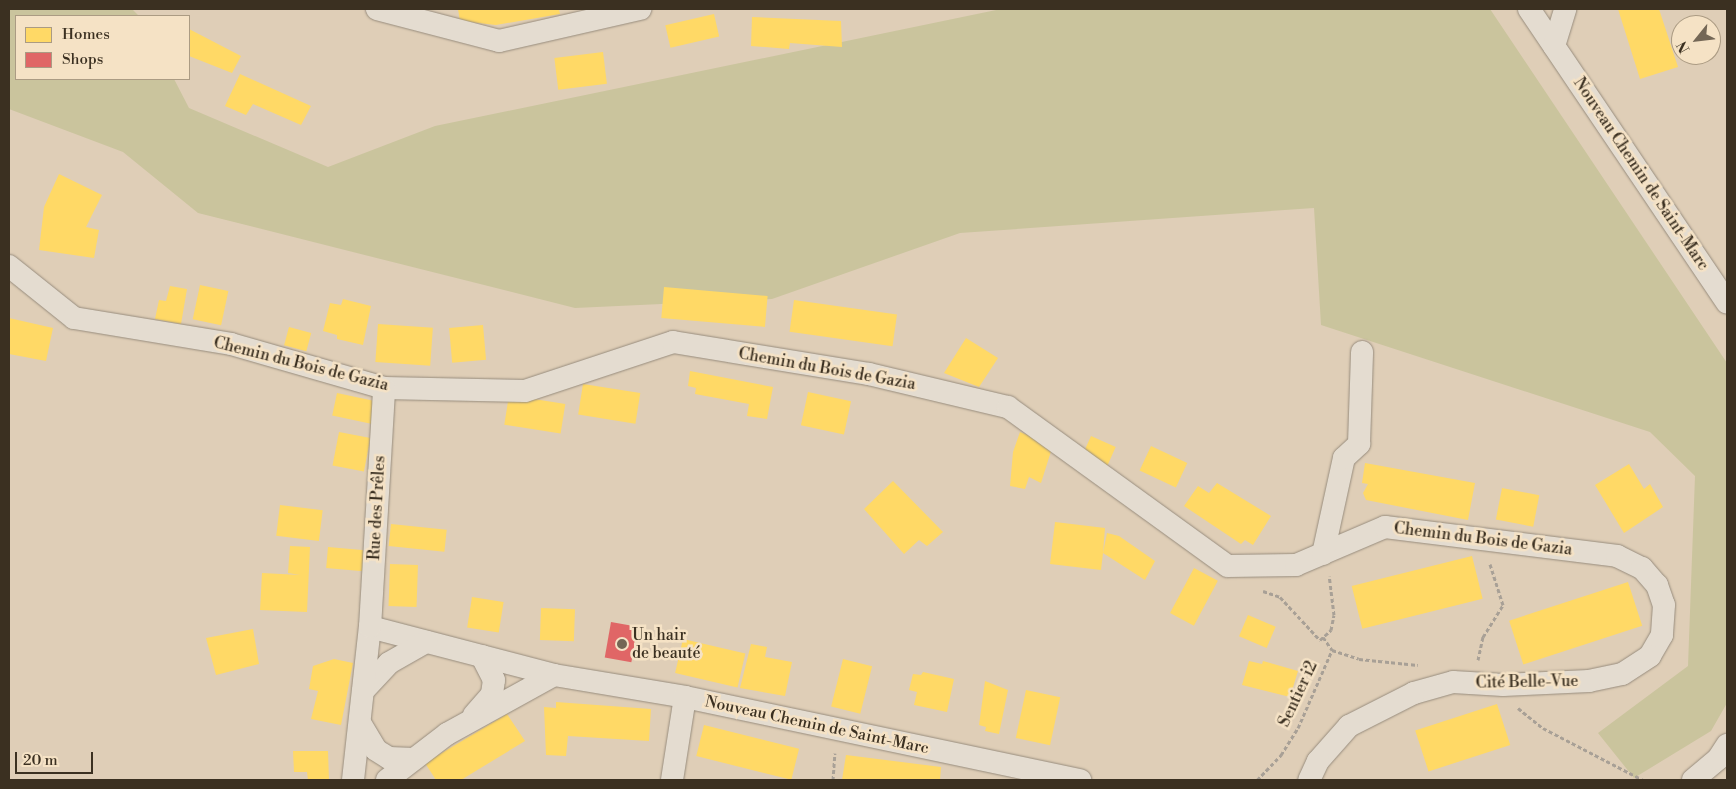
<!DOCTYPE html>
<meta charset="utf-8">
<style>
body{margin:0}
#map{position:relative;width:1736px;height:789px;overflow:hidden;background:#dfceb7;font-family:"Libre Bodoni",serif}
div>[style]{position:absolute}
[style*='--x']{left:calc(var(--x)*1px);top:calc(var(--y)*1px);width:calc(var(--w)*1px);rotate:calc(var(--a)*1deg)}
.green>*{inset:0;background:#cac49d}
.homes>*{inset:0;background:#ffd966;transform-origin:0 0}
.shops>*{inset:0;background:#e06666;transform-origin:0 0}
.path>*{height:3px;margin-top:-1.5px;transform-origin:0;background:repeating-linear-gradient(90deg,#a8a096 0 4px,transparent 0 6.5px)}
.roads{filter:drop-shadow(0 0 1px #978c7d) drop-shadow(0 0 1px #978c7d)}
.street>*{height:22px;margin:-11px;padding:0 11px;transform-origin:11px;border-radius:11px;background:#e4dcd0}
.dots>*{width:14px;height:14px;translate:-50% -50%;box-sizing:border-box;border:2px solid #f5e2c5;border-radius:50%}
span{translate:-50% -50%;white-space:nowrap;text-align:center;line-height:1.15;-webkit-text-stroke:5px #f5e2c5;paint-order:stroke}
.street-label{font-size:16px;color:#3b3021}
.poi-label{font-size:16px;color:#3b3021}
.left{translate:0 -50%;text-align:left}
.frame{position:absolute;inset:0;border:10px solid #3b3021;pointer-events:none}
.legend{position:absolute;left:15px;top:15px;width:175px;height:65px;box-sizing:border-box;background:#f5e2c5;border:1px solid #ab9b83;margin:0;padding:6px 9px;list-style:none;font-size:15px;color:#3b3021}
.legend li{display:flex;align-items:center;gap:10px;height:25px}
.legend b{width:25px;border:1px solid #ab9b83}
.north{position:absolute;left:1671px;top:15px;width:50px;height:50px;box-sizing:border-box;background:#f5e2c5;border:1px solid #ab9b83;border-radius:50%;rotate:241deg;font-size:14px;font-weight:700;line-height:20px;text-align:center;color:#3b3021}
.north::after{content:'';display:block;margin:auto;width:18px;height:22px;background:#746756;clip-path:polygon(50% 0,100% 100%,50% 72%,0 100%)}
.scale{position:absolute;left:15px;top:752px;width:78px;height:22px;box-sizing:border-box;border:2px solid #3b3021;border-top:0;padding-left:6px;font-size:15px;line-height:18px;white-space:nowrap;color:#3b3021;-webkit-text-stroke:4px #f5e2c5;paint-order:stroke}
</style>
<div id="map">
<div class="green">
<i style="clip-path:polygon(9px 9px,132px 9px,139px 16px,16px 16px,16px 79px,174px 79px,189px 108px,328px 167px,435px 126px,1001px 9px,1490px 9px,1727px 363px,1727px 703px,1711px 731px,1634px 778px,1598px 733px,1688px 666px,1695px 476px,1650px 432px,1321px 325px,1314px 208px,960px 233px,772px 299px,575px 308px,198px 213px,123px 152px,9px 109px)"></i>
</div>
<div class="homes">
<i style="clip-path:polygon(458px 9px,559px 9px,560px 14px,496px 25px,460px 21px)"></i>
<i style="clip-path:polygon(1618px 9px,1659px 9px,1678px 67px,1640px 79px)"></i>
<i style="left:714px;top:14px;width:23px;height:50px;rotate:77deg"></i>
<i style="clip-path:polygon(752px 17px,841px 21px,842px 47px,790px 43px,789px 49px,751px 46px)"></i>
<i style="clip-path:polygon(189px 29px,241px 56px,232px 73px,189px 56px)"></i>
<i style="left:603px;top:52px;width:32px;height:49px;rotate:83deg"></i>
<i style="clip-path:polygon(240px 74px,311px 106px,301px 125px,253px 104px,246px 115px,225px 106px)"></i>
<i style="clip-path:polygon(59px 174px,102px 195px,86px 227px,99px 230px,94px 258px,39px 250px,44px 207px)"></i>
<i style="left:200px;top:285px;width:29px;height:35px;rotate:12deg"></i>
<i style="clip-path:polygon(170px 286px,187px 289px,181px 324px,155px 319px,159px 300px,166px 301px)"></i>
<i style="left:664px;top:287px;width:104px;height:31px;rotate:5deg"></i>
<i style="clip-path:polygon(343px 299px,371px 306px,363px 345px,337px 339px,337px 335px,323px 331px,330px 303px,341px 305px)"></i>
<i style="left:794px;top:300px;width:104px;height:32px;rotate:8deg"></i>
<i style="clip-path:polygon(9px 318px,53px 328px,46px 361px,9px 354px)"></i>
<i style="left:378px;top:324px;width:55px;height:38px;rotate:4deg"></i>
<i style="left:483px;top:325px;width:35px;height:34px;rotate:85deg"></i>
<i style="left:289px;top:327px;width:23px;height:19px;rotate:15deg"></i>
<i style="clip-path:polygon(966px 338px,998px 358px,979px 387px,944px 373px)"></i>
<i style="clip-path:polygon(690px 371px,773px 387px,767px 419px,747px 416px,749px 404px,695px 394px,696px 388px,688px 386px)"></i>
<i style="left:583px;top:384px;width:58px;height:31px;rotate:9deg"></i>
<i style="left:808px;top:392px;width:44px;height:34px;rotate:12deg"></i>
<i style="left:337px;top:393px;width:42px;height:23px;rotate:12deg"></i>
<i style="left:509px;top:395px;width:57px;height:30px;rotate:9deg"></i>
<i style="left:339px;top:432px;width:32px;height:34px;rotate:11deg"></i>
<i style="clip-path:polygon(1020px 432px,1053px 445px,1041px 483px,1029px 477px,1025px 489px,1010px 486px,1013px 452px)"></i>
<i style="left:1091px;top:436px;width:27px;height:24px;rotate:24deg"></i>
<i style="left:1151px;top:446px;width:40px;height:27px;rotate:25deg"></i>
<i style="clip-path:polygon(1365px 463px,1475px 483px,1468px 520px,1366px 500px,1363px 493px,1368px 484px,1362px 483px)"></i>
<i style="clip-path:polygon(1629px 464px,1644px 489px,1650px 484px,1663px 507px,1624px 533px,1595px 485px)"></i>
<i style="clip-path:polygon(893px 481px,943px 532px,927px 546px,919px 540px,904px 554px,864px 509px)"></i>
<i style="clip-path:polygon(1217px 483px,1271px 516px,1253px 545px,1245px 540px,1241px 544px,1184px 506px,1198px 486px,1209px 493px)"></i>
<i style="left:1502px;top:488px;width:38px;height:32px;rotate:11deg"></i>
<i style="left:280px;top:505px;width:43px;height:31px;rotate:7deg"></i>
<i style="clip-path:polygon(1055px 522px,1105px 528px,1103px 553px,1107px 533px,1119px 536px,1155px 561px,1145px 580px,1103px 553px,1101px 570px,1050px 564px)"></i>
<i style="left:391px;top:524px;width:56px;height:22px;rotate:6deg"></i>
<i style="clip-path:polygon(290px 546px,310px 547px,307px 612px,260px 610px,262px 573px,300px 575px,288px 573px)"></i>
<i style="left:328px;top:547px;width:37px;height:21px;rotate:5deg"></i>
<i style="left:1472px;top:556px;width:44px;height:124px;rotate:76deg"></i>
<i style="left:390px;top:564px;width:28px;height:42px;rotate:2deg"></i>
<i style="left:1194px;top:568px;width:27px;height:51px;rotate:28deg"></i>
<i style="left:1628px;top:582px;width:46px;height:125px;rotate:72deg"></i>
<i style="left:472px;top:597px;width:32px;height:31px;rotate:9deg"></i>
<i style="left:541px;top:608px;width:34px;height:32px;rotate:2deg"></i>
<i style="left:1248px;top:615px;width:30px;height:23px;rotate:23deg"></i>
<i style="clip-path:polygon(253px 629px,259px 664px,216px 675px,206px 638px)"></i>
<i style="left:683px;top:639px;width:64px;height:35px;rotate:13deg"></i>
<i style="clip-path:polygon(751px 644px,767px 647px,765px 657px,792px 662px,785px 696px,740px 688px)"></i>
<i style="clip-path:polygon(334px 659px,353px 663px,341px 725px,311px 719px,318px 691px,309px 689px,313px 666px)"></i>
<i style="left:843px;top:659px;width:30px;height:49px;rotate:14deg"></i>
<i style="clip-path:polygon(1249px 661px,1262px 664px,1263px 661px,1298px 671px,1290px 697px,1242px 685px)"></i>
<i style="clip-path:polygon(923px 672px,954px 679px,947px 712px,914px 705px,917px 692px,909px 690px,913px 674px,921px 675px)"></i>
<i style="clip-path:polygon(985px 681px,1008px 690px,999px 734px,985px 731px,986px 727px,979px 725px)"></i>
<i style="left:1026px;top:690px;width:35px;height:49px;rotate:12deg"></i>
<i style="clip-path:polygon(556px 702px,651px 709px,649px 741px,568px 736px,566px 756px,546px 755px,544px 707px,556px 708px)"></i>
<i style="left:1497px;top:704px;width:43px;height:86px;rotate:72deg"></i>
<i style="clip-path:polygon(507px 714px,525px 741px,461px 780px,436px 780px,425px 763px)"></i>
<i style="left:704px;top:725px;width:98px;height:32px;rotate:14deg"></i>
<i style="clip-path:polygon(293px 751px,328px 751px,329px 780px,308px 780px,307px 772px,294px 772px)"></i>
<i style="clip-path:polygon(846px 755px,941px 767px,940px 780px,842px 780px)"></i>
</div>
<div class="shops">
<i style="left:611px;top:622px;width:27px;height:36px;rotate:10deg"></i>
</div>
<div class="path">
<i style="--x:1263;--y:591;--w:18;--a:19"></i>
<i style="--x:1280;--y:597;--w:59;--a:47.1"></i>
<i style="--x:1320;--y:640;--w:15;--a:-42"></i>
<i style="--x:1331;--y:630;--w:15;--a:-79"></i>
<i style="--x:1334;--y:615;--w:39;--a:-97"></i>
<i style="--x:1323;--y:637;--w:16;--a:55"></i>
<i style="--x:1478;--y:660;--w:24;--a:-78"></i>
<i style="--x:1483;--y:637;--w:38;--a:-58"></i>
<i style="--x:1503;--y:605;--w:43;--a:-107.6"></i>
<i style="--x:1518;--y:708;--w:32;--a:39"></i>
<i style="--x:1543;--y:728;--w:113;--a:27.5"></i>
<i style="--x:833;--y:780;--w:27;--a:-86"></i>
<i style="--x:1257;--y:780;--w:35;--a:-46"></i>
<i style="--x:1281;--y:755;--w:32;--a:-58"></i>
<i style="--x:1298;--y:728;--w:85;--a:-66.4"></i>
<i style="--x:1332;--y:650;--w:28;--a:18"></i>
<i style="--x:1359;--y:659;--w:59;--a:5.8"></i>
</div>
<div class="roads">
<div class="street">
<i style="--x:377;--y:9;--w:126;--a:14.7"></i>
<i style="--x:499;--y:41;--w:145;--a:-12.8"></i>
<i style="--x:1529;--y:9;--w:354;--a:56"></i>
<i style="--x:1554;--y:46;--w:39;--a:-73"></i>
<i style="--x:9;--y:266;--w:83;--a:38.7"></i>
<i style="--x:74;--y:318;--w:159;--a:9.4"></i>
<i style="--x:231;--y:344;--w:159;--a:16"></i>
<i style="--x:384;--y:388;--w:141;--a:1.2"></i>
<i style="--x:525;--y:391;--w:156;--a:-18.3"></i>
<i style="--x:673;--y:342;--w:199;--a:9.3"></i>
<i style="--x:869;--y:374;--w:143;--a:13.4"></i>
<i style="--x:1008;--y:407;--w:271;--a:35.9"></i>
<i style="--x:1228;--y:566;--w:68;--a:-0.8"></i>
<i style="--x:1296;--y:565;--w:97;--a:-23.1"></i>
<i style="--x:1385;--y:527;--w:234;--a:7.1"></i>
<i style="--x:1617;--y:556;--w:28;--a:26"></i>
<i style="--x:1642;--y:568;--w:23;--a:49"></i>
<i style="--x:1657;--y:585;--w:21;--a:71"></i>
<i style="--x:1664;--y:605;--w:30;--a:94"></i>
<i style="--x:1662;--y:635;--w:24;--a:120"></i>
<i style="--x:1650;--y:656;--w:33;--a:147"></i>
<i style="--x:1622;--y:674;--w:34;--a:168"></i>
<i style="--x:1589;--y:681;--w:86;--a:177.3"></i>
<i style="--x:1503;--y:685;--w:50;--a:-176.6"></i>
<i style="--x:1453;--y:682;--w:41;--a:164.2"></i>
<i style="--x:1414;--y:693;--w:73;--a:153.1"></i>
<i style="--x:1349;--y:726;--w:47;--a:131.5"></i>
<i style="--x:1318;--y:761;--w:21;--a:115"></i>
<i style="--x:1323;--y:554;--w:98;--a:-77.7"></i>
<i style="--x:1344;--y:458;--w:21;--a:-43"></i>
<i style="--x:1359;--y:444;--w:92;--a:-88.1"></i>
<i style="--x:370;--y:627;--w:190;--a:14.6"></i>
<i style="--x:554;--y:675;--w:133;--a:9.5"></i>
<i style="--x:685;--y:697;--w:404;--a:11.9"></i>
<i style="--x:363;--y:691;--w:38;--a:-47"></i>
<i style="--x:389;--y:663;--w:43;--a:-29.6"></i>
<i style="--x:474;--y:715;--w:28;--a:-49"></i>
<i style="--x:492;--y:694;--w:14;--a:-82"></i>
<i style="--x:494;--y:680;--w:27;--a:-117"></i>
<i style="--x:360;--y:723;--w:31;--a:59"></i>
<i style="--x:376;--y:750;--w:15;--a:32"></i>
<i style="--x:389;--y:758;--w:25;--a:2"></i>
<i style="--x:353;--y:780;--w:154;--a:-83.7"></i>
<i style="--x:370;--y:627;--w:239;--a:-86.6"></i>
<i style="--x:387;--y:780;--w:76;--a:-37.5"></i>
<i style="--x:447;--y:734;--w:122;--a:-28.9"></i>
<i style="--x:672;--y:780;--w:84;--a:-81.1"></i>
<i style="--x:1693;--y:780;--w:33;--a:-40"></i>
<i style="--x:1718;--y:759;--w:17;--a:-57"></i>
</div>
</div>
<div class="dots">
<i style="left:622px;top:644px;background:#746756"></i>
</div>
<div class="street-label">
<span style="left:1641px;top:174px;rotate:56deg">Nouveau Chemin de Saint-Marc</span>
<span style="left:301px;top:364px;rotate:14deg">Chemin du Bois de Gazia</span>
<span style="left:827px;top:369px;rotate:10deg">Chemin du Bois de Gazia</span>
<span style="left:377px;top:508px;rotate:-87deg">Rue des Prêles</span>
<span style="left:1483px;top:539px;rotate:7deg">Chemin du Bois de Gazia</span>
<span style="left:1527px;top:682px;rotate:-1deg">Cité Belle-Vue</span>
<span style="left:1298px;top:694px;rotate:-65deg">Sentier i2</span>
<span style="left:817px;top:725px;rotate:12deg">Nouveau Chemin de Saint-Marc</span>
</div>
<div class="poi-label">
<span class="left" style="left:632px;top:644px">Un hair<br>de beauté</span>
</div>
<div class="frame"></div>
<ul class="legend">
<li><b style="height:14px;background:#ffd966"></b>Homes</li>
<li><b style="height:14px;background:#e06666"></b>Shops</li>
</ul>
<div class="north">N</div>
<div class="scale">20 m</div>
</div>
